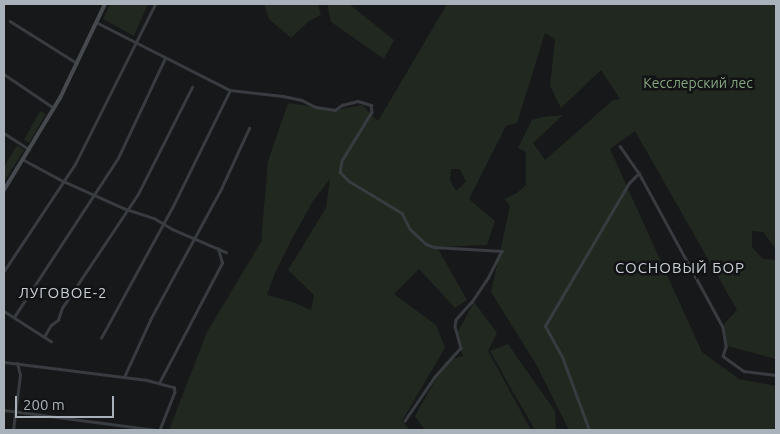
<!DOCTYPE html>
<meta charset="utf-8">
<style>
body{margin:0}
#map{position:relative;width:780px;height:434px;overflow:hidden;background:#17181a;font-family:Ubuntu,sans-serif}
div>[style]{position:absolute}
[style*='--x']{left:calc(var(--x)*1px);top:calc(var(--y)*1px);width:calc(var(--w)*1px);rotate:calc(var(--a)*1deg)}
.green>*{inset:0;background:#20281f}
.street>*{height:2.5px;margin:-1.25px;padding:0 1.25px;transform-origin:1.25px;border-radius:1.25px;background:#383b3f}
.secondary>*{height:4px;margin:-2px;padding:0 2px;transform-origin:2px;border-radius:2px;background:#464a4f}
span{translate:-50% -50%;white-space:nowrap;text-align:center;line-height:1.15;-webkit-text-stroke:5px #121315;paint-order:stroke}
.park-label{font-size:14px;color:#86a67f}
.neighbourhood-label{font-size:15px;color:#cad0d6;letter-spacing:1px}
.frame{position:absolute;inset:0;border:5px solid #a9b2ba;pointer-events:none}
.scale{position:absolute;left:15px;top:396px;width:99px;height:22px;box-sizing:border-box;border:2px solid #a9b2ba;border-top:0;padding-left:6px;font-size:15px;line-height:18px;white-space:nowrap;color:#a9b2ba;-webkit-text-stroke:4px #121315;paint-order:stroke}
</style>
<div id="map">
<div class="green">
<i style="clip-path:polygon(110px 4px,148px 4px,134px 36px,103px 19px)"></i>
<i style="clip-path:polygon(264px 4px,318px 4px,321px 15px,309px 21px,291px 38px,269px 19px)"></i>
<i style="clip-path:polygon(327px 4px,349px 4px,394px 40px,384px 59px,331px 22px)"></i>
<i style="clip-path:polygon(evenodd,447px 4px,776px 4px,776px 249px,763px 232px,752px 231px,752px 247px,763px 259px,776px 260px,776px 359px,727px 346px,724px 324px,737px 310px,635px 131px,610px 149px,702px 352px,739px 379px,776px 386px,776px 430px,569px 430px,537px 366px,491px 292px,510px 206px,504px 199px,517px 193px,526px 185px,526px 152px,518px 148px,532px 120px,542px 117px,563px 115px,533px 143px,545px 160px,613px 100px,620px 99px,601px 70px,561px 108px,550px 86px,555px 39px,545px 33px,517px 123px,506px 126px,469px 199px,495px 221px,487px 245px,437px 247px,467px 300px,455px 308px,419px 269px,394px 294px,436px 325px,445px 348px,402px 421px,410px 430px,169px 430px,207px 332px,261px 242px,268px 161px,288px 103px,335px 110px,362px 105px,378px 121px,447px 4px,451px 169px,460px 169px,466px 182px,456px 191px,450px 180px,451px 169px,447px 4px,330px 179px,326px 208px,288px 270px,314px 295px,311px 310px,293px 302px,267px 295px,275px 273px,292px 239px,313px 201px,330px 179px)"></i>
<i style="clip-path:polygon(40px 111px,46px 114px,29px 143px,24px 140px)"></i>
<i style="clip-path:polygon(17px 145px,24px 150px,4px 182px,4px 167px)"></i>
<i style="clip-path:polygon(474px 302px,497px 333px,488px 351px,531px 430px,425px 430px,415px 416px,446px 361px,463px 356px,456px 335px)"></i>
<i style="clip-path:polygon(508px 344px,555px 411px,556px 430px,535px 430px,513px 392px,490px 351px)"></i>
</div>
<div class="street">
<i style="--x:10;--y:21;--w:79;--a:32.1"></i>
<i style="--x:96;--y:22;--w:150;--a:26.9"></i>
<i style="--x:230;--y:90;--w:53;--a:6.5"></i>
<i style="--x:283;--y:96;--w:19;--a:12"></i>
<i style="--x:302;--y:100;--w:16;--a:27"></i>
<i style="--x:316;--y:107;--w:19;--a:9"></i>
<i style="--x:335;--y:110;--w:9;--a:-36"></i>
<i style="--x:342;--y:105;--w:16;--a:-14"></i>
<i style="--x:358;--y:101;--w:14;--a:17"></i>
<i style="--x:371;--y:105;--w:7;--a:82"></i>
<i style="--x:372;--y:112;--w:57;--a:121.5"></i>
<i style="--x:342;--y:161;--w:11;--a:100"></i>
<i style="--x:340;--y:172;--w:13;--a:45"></i>
<i style="--x:349;--y:181;--w:62;--a:31.1"></i>
<i style="--x:402;--y:213;--w:18;--a:63"></i>
<i style="--x:410;--y:229;--w:22;--a:43"></i>
<i style="--x:426;--y:244;--w:9;--a:21"></i>
<i style="--x:434;--y:247;--w:68;--a:3.4"></i>
<i style="--x:502;--y:251;--w:29;--a:117"></i>
<i style="--x:489;--y:277;--w:30;--a:124"></i>
<i style="--x:472;--y:302;--w:24;--a:132"></i>
<i style="--x:456;--y:320;--w:6;--a:99"></i>
<i style="--x:455;--y:326;--w:23;--a:75"></i>
<i style="--x:461;--y:348;--w:39;--a:132"></i>
<i style="--x:435;--y:377;--w:53;--a:124.3"></i>
<i style="--x:4;--y:74;--w:60;--a:34.2"></i>
<i style="--x:4;--y:133;--w:30;--a:33"></i>
<i style="--x:620;--y:146;--w:33;--a:55"></i>
<i style="--x:639;--y:173;--w:175;--a:61.4"></i>
<i style="--x:723;--y:327;--w:20;--a:81"></i>
<i style="--x:726;--y:347;--w:9;--a:108"></i>
<i style="--x:723;--y:356;--w:26;--a:36"></i>
<i style="--x:744;--y:371;--w:32;--a:7"></i>
<i style="--x:24;--y:160;--w:44;--a:28.3"></i>
<i style="--x:63;--y:181;--w:66;--a:24.2"></i>
<i style="--x:123;--y:208;--w:33;--a:18"></i>
<i style="--x:154;--y:218;--w:21;--a:31"></i>
<i style="--x:172;--y:229;--w:59;--a:23.1"></i>
<i style="--x:4;--y:271;--w:128;--a:-56.4"></i>
<i style="--x:75;--y:164;--w:179;--a:-63.4"></i>
<i style="--x:4;--y:311;--w:56;--a:32.6"></i>
<i style="--x:14;--y:317;--w:190;--a:-56.8"></i>
<i style="--x:118;--y:158;--w:110;--a:-64.8"></i>
<i style="--x:44;--y:337;--w:14;--a:-60"></i>
<i style="--x:51;--y:325;--w:9;--a:-36"></i>
<i style="--x:58;--y:320;--w:13;--a:-72"></i>
<i style="--x:62;--y:308;--w:137;--a:-56.3"></i>
<i style="--x:138;--y:194;--w:120;--a:-63.2"></i>
<i style="--x:101;--y:338;--w:148;--a:-61.4"></i>
<i style="--x:172;--y:208;--w:131;--a:-63.8"></i>
<i style="--x:4;--y:362;--w:144;--a:7.2"></i>
<i style="--x:147;--y:380;--w:28;--a:15"></i>
<i style="--x:174;--y:387;--w:5;--a:79"></i>
<i style="--x:175;--y:392;--w:41;--a:111.5"></i>
<i style="--x:124;--y:377;--w:65;--a:-65.4"></i>
<i style="--x:151;--y:318;--w:147;--a:-61.5"></i>
<i style="--x:221;--y:189;--w:67;--a:-65.3"></i>
<i style="--x:159;--y:383;--w:136;--a:-62.3"></i>
<i style="--x:222;--y:263;--w:15;--a:-106"></i>
<i style="--x:4;--y:410;--w:153;--a:7.5"></i>
<i style="--x:13;--y:430;--w:55;--a:-82.7"></i>
<i style="--x:20;--y:375;--w:12;--a:-104"></i>
<i style="--x:589;--y:430;--w:78;--a:-110.3"></i>
<i style="--x:562;--y:357;--w:35;--a:-119"></i>
<i style="--x:545;--y:326;--w:166;--a:-59.6"></i>
<i style="--x:629;--y:183;--w:14;--a:-45"></i>
</div>
<div class="secondary">
<i style="--x:4;--y:190;--w:108;--a:-58.7"></i>
<i style="--x:60;--y:98;--w:104;--a:-64.4"></i>
</div>
<div class="park-label">
<span style="left:698px;top:83px">Кесслерский лес</span>
</div>
<div class="neighbourhood-label">
<span style="left:680px;top:268px">СОСНОВЫЙ БОР</span>
<span style="left:63px;top:293px">ЛУГОВОЕ-2</span>
</div>
<div class="frame"></div>
<div class="scale">200 m</div>
</div>
